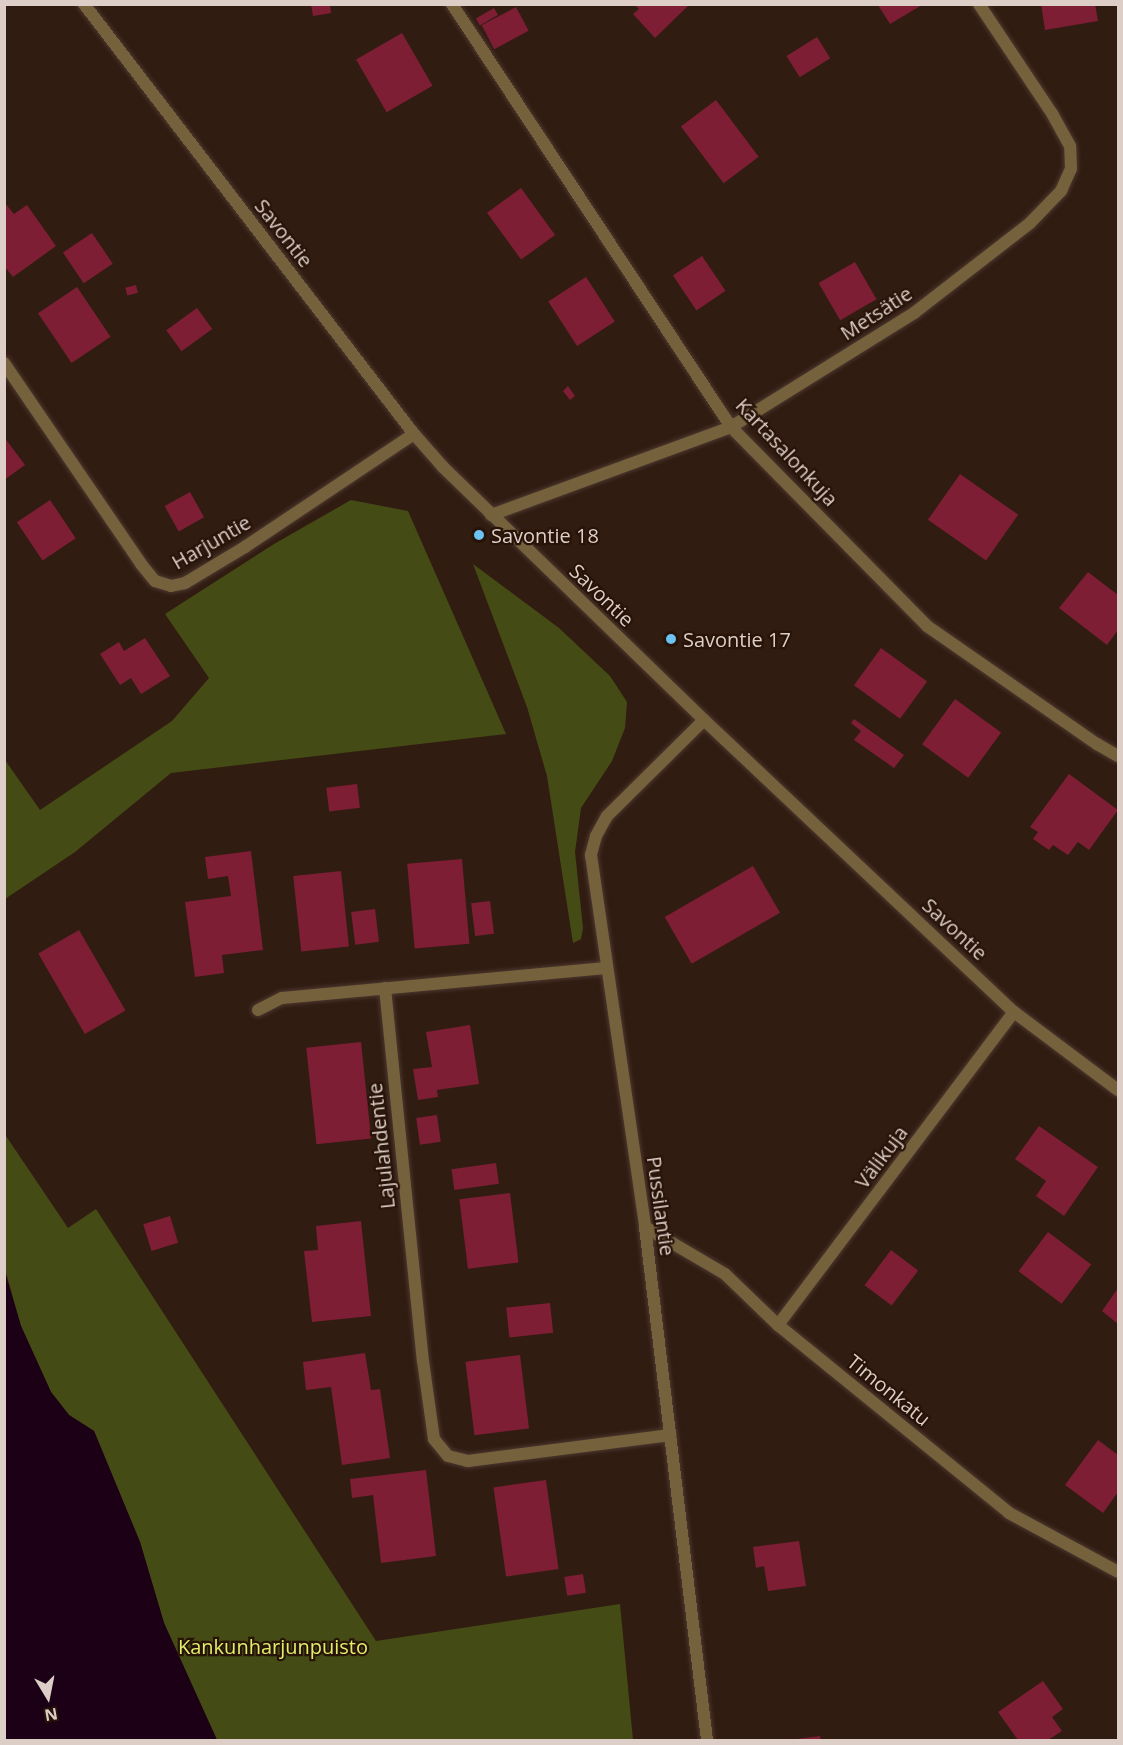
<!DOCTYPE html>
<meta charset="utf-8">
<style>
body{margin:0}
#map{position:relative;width:1123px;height:1745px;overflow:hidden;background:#311c12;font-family:"Open Sans",sans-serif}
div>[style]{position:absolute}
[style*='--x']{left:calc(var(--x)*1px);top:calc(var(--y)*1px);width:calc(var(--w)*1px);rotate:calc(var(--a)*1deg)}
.green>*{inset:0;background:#454b14}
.water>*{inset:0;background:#1c0015}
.building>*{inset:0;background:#7d1e34;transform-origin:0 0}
.roads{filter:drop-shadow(0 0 2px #4d382f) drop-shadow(0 0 2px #4d382f)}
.minor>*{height:12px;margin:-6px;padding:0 6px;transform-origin:6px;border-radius:6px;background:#76613d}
.tertiary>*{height:12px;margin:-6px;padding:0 6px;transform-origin:6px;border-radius:6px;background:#76613d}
.dots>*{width:16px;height:16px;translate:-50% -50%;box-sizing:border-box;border:3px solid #271308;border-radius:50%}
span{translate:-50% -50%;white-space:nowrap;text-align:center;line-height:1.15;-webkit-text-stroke:4.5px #271308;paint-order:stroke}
.street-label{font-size:20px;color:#ddcec7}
.poi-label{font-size:20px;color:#ddcec7}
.left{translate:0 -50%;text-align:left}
.park-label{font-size:20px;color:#e0ef69}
.frame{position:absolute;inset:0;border:6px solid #ddcec7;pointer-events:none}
.north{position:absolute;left:18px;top:1667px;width:60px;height:60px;-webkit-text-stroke:4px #271308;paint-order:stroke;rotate:170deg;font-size:16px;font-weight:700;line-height:24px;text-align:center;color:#ddcec7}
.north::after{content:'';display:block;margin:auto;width:21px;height:27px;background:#ddcec7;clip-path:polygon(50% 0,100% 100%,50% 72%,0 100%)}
</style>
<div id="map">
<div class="green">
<i style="clip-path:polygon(351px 500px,408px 511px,506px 734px,171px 773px,75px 852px,5px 899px,5px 760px,40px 810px,172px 721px,209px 678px,165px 614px,274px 544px)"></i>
<i style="clip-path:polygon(473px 564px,559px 628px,610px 676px,627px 702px,625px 728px,612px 761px,581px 808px,575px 852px,583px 928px,581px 939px,573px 943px,547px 776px,527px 707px)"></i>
<i style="clip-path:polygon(4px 1133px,68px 1228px,96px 1209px,376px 1641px,620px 1604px,633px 1740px,217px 1740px,164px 1623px,140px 1542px,94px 1431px,69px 1415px,51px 1392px,21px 1326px,5px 1269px)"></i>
</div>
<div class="water">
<i style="clip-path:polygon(4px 1269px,21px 1326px,51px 1392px,69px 1415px,94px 1431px,140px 1542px,164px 1623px,217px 1740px,5px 1740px)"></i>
</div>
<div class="building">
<i style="clip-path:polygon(311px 4px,330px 4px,331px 13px,313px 16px)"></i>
<i style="clip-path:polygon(634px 4px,690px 4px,655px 38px,633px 14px,639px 9px)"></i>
<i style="clip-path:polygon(1041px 4px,1095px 4px,1098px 21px,1045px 30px)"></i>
<i style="clip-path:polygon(878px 5px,922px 5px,890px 24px)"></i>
<i style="left:516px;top:7px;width:27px;height:39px;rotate:62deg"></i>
<i style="left:494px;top:8px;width:8px;height:21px;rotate:60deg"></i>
<i style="left:402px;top:33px;width:61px;height:53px;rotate:60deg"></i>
<i style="left:817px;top:37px;width:25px;height:36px;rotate:58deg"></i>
<i style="left:716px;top:100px;width:71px;height:44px;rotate:53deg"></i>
<i style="left:521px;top:188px;width:58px;height:42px;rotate:54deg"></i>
<i style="clip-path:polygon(4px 202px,14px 214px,27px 205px,56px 246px,13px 277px,4px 266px)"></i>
<i style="left:92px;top:233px;width:37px;height:35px;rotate:56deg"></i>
<i style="left:702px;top:256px;width:42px;height:35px;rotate:56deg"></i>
<i style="left:855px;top:262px;width:43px;height:42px;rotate:60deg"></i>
<i style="left:586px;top:277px;width:53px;height:45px;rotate:57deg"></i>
<i style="left:136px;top:285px;width:8px;height:11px;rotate:76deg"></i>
<i style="left:77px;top:287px;width:60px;height:47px;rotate:56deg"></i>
<i style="left:197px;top:308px;width:26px;height:38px;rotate:54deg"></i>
<i style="clip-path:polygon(568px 386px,575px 396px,570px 400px,563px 391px)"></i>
<i style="clip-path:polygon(4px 437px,25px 465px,4px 480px)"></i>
<i style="left:960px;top:474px;width:71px;height:56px;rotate:35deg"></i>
<i style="left:190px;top:492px;width:29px;height:29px;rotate:61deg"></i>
<i style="left:50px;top:500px;width:46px;height:40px;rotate:56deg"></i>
<i style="clip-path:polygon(1088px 572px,1118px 595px,1118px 630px,1107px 645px,1059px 608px)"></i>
<i style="clip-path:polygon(145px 638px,170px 676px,141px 694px,131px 678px,120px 685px,100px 654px,119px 642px,124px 651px)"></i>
<i style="left:881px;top:648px;width:57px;height:46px;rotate:36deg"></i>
<i style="left:955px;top:699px;width:57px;height:56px;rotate:36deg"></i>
<i style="clip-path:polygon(854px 719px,904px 755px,894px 768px,854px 740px,861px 731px,851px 723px)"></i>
<i style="clip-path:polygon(1069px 774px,1118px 810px,1089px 850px,1078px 842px,1068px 855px,1053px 845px,1049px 850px,1033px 839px,1038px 832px,1030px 827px)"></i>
<i style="left:357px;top:784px;width:24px;height:31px;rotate:83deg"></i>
<i style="clip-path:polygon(251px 851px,263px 950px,222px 955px,224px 973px,195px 977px,185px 902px,231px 896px,228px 876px,208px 879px,205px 857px)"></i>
<i style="left:462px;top:859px;width:85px;height:55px;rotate:85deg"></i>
<i style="left:753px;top:866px;width:54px;height:102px;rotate:60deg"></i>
<i style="left:341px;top:871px;width:76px;height:48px;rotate:84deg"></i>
<i style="left:490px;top:901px;width:33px;height:19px;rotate:83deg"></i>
<i style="left:375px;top:909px;width:33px;height:24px;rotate:83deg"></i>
<i style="left:79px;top:930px;width:93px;height:47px;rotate:60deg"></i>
<i style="clip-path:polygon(470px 1025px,479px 1084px,437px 1090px,438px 1097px,418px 1100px,413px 1069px,432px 1067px,426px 1032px)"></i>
<i style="left:361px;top:1042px;width:97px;height:55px;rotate:84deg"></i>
<i style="left:437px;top:1115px;width:27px;height:21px;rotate:82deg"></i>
<i style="clip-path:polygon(1039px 1126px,1098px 1167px,1064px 1216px,1036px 1196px,1046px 1181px,1015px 1159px)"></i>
<i style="left:496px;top:1163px;width:21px;height:45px;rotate:82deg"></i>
<i style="left:510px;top:1193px;width:70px;height:51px;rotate:83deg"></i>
<i style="left:170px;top:1216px;width:28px;height:28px;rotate:73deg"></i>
<i style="clip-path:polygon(361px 1221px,371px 1316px,312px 1322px,304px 1251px,318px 1250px,316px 1226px)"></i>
<i style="left:1048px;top:1232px;width:54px;height:49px;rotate:37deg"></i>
<i style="left:891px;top:1250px;width:34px;height:44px;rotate:37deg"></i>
<i style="clip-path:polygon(1118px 1288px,1118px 1324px,1102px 1311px)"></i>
<i style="left:550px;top:1303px;width:30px;height:44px;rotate:84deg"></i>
<i style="clip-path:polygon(365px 1353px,371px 1390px,380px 1389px,390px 1458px,342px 1465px,331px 1387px,306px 1390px,303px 1362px)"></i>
<i style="left:520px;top:1355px;width:74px;height:55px;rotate:83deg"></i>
<i style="clip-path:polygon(1098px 1440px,1118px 1455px,1118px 1492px,1103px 1513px,1065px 1485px)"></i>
<i style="clip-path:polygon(426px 1470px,436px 1556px,381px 1563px,373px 1495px,352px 1498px,350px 1479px)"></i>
<i style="left:546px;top:1480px;width:90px;height:53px;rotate:82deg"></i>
<i style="clip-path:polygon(799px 1541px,806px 1586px,768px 1591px,764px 1566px,756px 1568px,753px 1547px)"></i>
<i style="left:583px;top:1574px;width:19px;height:19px;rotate:81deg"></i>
<i style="clip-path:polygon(1043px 1681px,1063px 1709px,1052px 1717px,1062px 1731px,1048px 1740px,1018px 1740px,998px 1712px)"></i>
<i style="clip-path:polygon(820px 1736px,821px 1740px,797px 1740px,797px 1739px)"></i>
</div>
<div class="roads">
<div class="minor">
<i style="--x:452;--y:4;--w:507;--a:56.59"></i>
<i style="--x:731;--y:427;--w:279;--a:45.4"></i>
<i style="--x:927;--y:626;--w:207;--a:34.8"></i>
<i style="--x:1097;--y:744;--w:24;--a:30"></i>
<i style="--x:4;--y:363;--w:243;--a:55.7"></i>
<i style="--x:141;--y:564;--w:22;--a:51"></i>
<i style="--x:155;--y:581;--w:17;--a:17"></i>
<i style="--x:171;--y:586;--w:14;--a:-12"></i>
<i style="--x:185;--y:583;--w:70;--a:-31"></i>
<i style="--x:245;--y:547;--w:203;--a:-33.8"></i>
<i style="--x:491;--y:515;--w:256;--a:-20.1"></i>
<i style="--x:731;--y:427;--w:216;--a:-31.9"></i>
<i style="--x:914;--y:313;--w:147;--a:-37.8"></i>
<i style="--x:1030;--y:223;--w:45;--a:-45.9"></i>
<i style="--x:1061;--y:191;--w:24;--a:-66"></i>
<i style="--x:1071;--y:169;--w:23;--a:-92"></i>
<i style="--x:1070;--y:146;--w:35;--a:-119"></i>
<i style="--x:1053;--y:115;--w:133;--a:-123.7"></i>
<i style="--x:385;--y:988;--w:375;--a:84.2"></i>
<i style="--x:423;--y:1361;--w:79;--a:82"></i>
<i style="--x:434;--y:1439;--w:22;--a:51"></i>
<i style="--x:448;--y:1456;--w:21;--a:14"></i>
<i style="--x:468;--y:1461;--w:204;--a:-7.3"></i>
<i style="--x:258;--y:1010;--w:27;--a:-27"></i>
<i style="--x:282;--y:998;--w:325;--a:-5.3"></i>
<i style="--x:645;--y:1227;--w:93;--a:30.4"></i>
<i style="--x:725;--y:1274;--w:74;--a:43.9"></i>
<i style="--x:778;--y:1325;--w:298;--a:39.1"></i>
<i style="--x:1009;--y:1513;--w:124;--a:28.4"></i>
<i style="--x:778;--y:1325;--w:392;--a:-53"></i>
</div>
<div class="tertiary">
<i style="--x:84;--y:4;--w:542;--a:52.5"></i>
<i style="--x:414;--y:434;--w:44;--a:48.7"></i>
<i style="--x:443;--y:467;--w:363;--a:44.1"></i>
<i style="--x:704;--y:720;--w:426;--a:43.3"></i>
<i style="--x:1014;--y:1012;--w:130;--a:36.9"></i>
<i style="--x:704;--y:720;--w:136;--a:135.3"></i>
<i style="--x:607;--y:816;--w:23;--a:119"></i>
<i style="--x:596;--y:836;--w:20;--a:105"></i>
<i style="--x:591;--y:855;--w:376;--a:81.7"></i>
<i style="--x:645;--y:1227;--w:517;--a:83.11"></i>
</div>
</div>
<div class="dots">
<i style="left:479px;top:535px;background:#6cc3f2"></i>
<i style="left:671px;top:639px;background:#6cc3f2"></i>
</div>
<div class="street-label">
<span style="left:284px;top:233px;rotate:52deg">Savontie</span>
<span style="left:876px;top:313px;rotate:-33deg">Metsätie</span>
<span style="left:787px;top:452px;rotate:47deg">Kartasalonkuja</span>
<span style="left:211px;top:542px;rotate:-30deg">Harjuntie</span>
<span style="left:602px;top:595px;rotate:44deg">Savontie</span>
<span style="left:955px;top:929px;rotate:43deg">Savontie</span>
<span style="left:381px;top:1146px;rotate:-96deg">Lajulahdentie</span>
<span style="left:881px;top:1157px;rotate:-53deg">Välikuja</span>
<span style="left:661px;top:1206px;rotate:82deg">Pussilantie</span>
<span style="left:889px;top:1390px;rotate:39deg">Timonkatu</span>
</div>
<div class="poi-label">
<span class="left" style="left:491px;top:535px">Savontie 18</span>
<span class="left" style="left:683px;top:639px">Savontie 17</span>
</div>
<div class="park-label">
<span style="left:273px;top:1646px">Kankunharjunpuisto</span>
</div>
<div class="frame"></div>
<div class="north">N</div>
</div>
